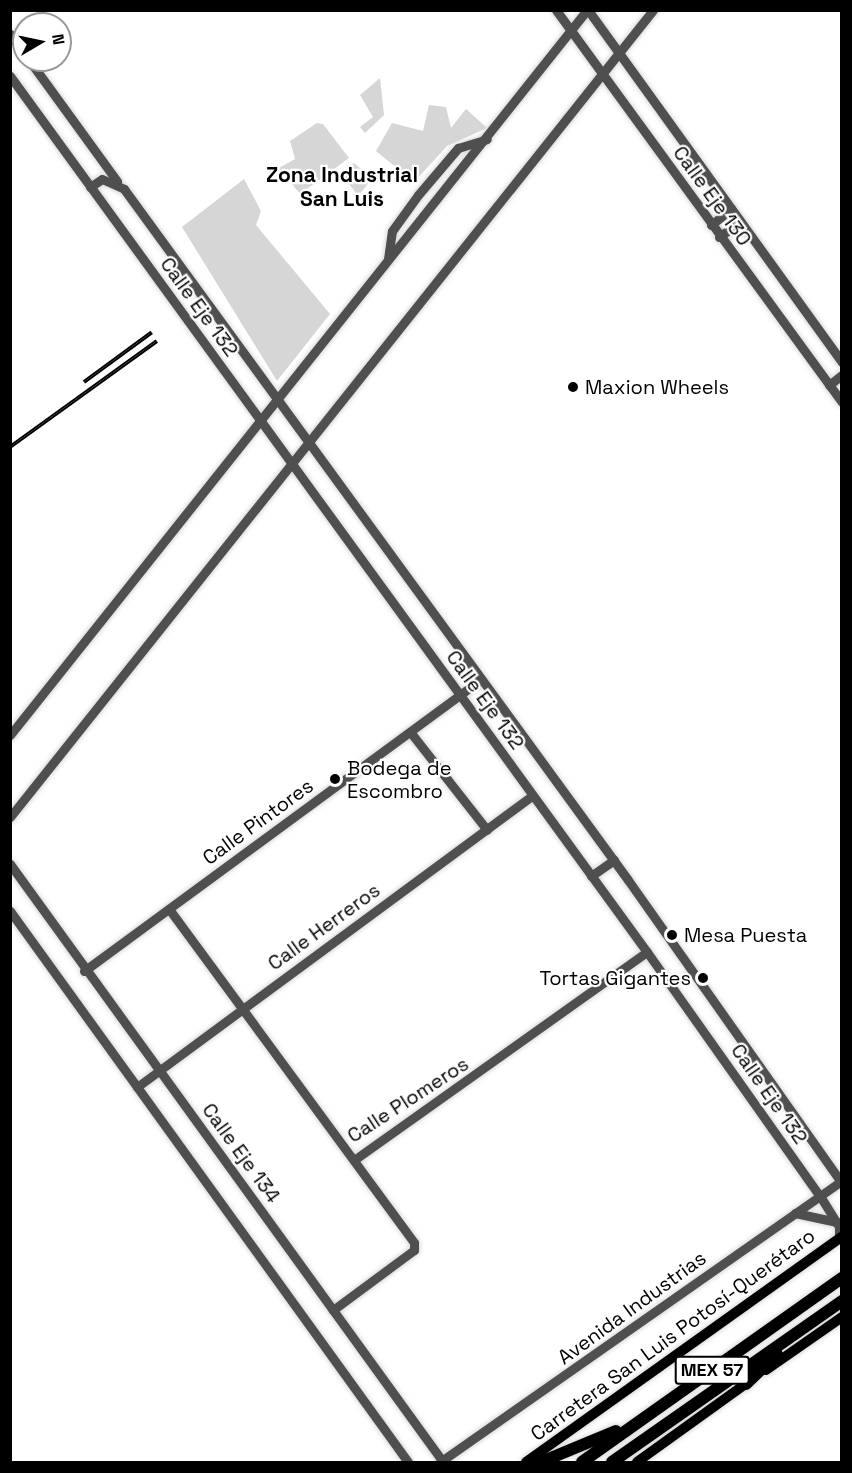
<!DOCTYPE html>
<meta charset="utf-8">
<style>
body{margin:0}
#map{position:relative;width:852px;height:1473px;overflow:hidden;background:#fff;font-family:"Space Grotesk",sans-serif}
div>[style]{position:absolute}
[style*='--x']{left:calc(var(--x)*1px);top:calc(var(--y)*1px);width:calc(var(--w)*1px);rotate:calc(var(--a)*1deg)}
.green>*{inset:0;background:#d6d6d6}
.roads{filter:drop-shadow(0 0 2px #dbdbdb) drop-shadow(0 0 2px #dbdbdb)}
.minor>*{height:9px;margin:-4.5px;padding:0 4.5px;transform-origin:4.5px;border-radius:4.5px;background:#4f4f4f}
.major>*{height:10px;margin:-5px;padding:0 5px;transform-origin:5px;border-radius:5px;background:#000}
.highway>*{height:12px;margin:-6px;padding:0 6px;transform-origin:6px;border-radius:6px;background:#000}
.rail>*{height:4px;margin-top:-2px;transform-origin:0;background:repeating-linear-gradient(90deg,#fff 0 4.5px,#000 0 9px);box-sizing:border-box;border-block:2px solid #000}
.dots>*{width:16px;height:16px;translate:-50% -50%;box-sizing:border-box;border:3px solid #fff;border-radius:50%}
span{translate:-50% -50%;white-space:nowrap;text-align:center;line-height:1.15;-webkit-text-stroke:4.5px #fff;paint-order:stroke}
.shield-label span{padding:2px 4px;background:#fff;border:2px solid;border-radius:4px;-webkit-text-stroke-width:0}
.shield-label{font-size:18px;color:#000;font-weight:700}
.street-label{font-size:20px;color:#000}
.poi-label{font-size:20px;color:#000}
.left{translate:0 -50%;text-align:left}
.right{translate:-100% -50%;text-align:right}
.neighbourhood-label{font-size:21px;color:#000;font-weight:700}
.frame{position:absolute;inset:0;border:12px solid #000;pointer-events:none}
.north{position:absolute;left:12px;top:12px;width:60px;height:60px;box-sizing:border-box;background:#fff;border:2px solid #999;border-radius:50%;rotate:81deg;font-size:16px;font-weight:700;line-height:24px;text-align:center;color:#000}
.north::after{content:'';display:block;margin:auto;width:21px;height:27px;background:#000;clip-path:polygon(50% 0,100% 100%,50% 72%,0 100%)}
</style>
<div id="map">
<div class="green">
<i style="clip-path:polygon(380px 78px,384px 115px,365px 133px,360px 127px,373px 117px,360px 95px)"></i>
<i style="clip-path:polygon(429px 105px,446px 107px,451px 128px,466px 109px,487px 128px,447px 146px,414px 182px,376px 151px,392px 123px,423px 131px)"></i>
<i style="clip-path:polygon(317px 123px,323px 124px,349px 158px,300px 194px,279px 168px,295px 159px,290px 141px)"></i>
<i style="clip-path:polygon(354px 163px,372px 179px,358px 196px,341px 173px)"></i>
<i style="clip-path:polygon(244px 179px,261px 211px,256px 225px,330px 314px,277px 381px,182px 227px)"></i>
</div>
<div class="roads">
<div class="minor">
<i style="--x:556;--y:10;--w:485;--a:53.9"></i>
<i style="--x:588;--y:10;--w:434;--a:54.2"></i>
<i style="--x:10;--y:34;--w:24;--a:54"></i>
<i style="--x:29;--y:60;--w:150;--a:54"></i>
<i style="--x:10;--y:76;--w:1083;--a:53.98"></i>
<i style="--x:647;--y:952;--w:299;--a:54.7"></i>
<i style="--x:820;--y:1196;--w:36;--a:58"></i>
<i style="--x:839;--y:1226;--w:13;--a:90"></i>
<i style="--x:90;--y:187;--w:14;--a:-34"></i>
<i style="--x:102;--y:179;--w:24;--a:24"></i>
<i style="--x:124;--y:189;--w:855;--a:53.89"></i>
<i style="--x:628;--y:880;--w:371;--a:54.8"></i>
<i style="--x:711;--y:225;--w:26;--a:-39"></i>
<i style="--x:719;--y:237;--w:26;--a:-36"></i>
<i style="--x:388;--y:259;--w:28;--a:-82"></i>
<i style="--x:392;--y:231;--w:44;--a:-54.2"></i>
<i style="--x:418;--y:195;--w:62;--a:-49.6"></i>
<i style="--x:458;--y:148;--w:30;--a:-17"></i>
<i style="--x:829;--y:385;--w:16;--a:-38"></i>
<i style="--x:411;--y:733;--w:123;--a:51.9"></i>
<i style="--x:10;--y:735;--w:927;--a:-51.49"></i>
<i style="--x:10;--y:817;--w:1032;--a:-51.45"></i>
<i style="--x:10;--y:864;--w:738;--a:54.09"></i>
<i style="--x:591;--y:876;--w:28;--a:-35"></i>
<i style="--x:169;--y:909;--w:414;--a:53.7"></i>
<i style="--x:414;--y:1243;--w:7;--a:90"></i>
<i style="--x:414;--y:1250;--w:101;--a:143.5"></i>
<i style="--x:10;--y:911;--w:680;--a:54.16"></i>
<i style="--x:84;--y:971;--w:493;--a:-36.3"></i>
<i style="--x:137;--y:1087;--w:491;--a:-36.4"></i>
<i style="--x:354;--y:1160;--w:359;--a:-35.4"></i>
<i style="--x:795;--y:1213;--w:43;--a:12.1"></i>
<i style="--x:440;--y:1462;--w:491;--a:-35"></i>
</div>
<div class="major">
<i style="--x:766;--y:1370;--w:93;--a:-34.9"></i>
<i style="--x:526;--y:1462;--w:388;--a:-35.5"></i>
<i style="--x:637;--y:1462;--w:140;--a:-35.7"></i>
</div>
<div class="highway">
<i style="--x:746;--y:1384;--w:43;--a:-44.1"></i>
<i style="--x:541;--y:1462;--w:81;--a:-22.5"></i>
<i style="--x:582;--y:1462;--w:319;--a:-35.3"></i>
<i style="--x:612;--y:1462;--w:281;--a:-35"></i>
</div>
</div>
<div class="rail">
<i style="--x:84;--y:382;--w:84;--a:-36.3"></i>
<i style="--x:10;--y:447;--w:181;--a:-35.8"></i>
</div>
<div class="dots">
<i style="left:573px;top:387px;background:#000"></i>
<i style="left:335px;top:779px;background:#000"></i>
<i style="left:672px;top:935px;background:#000"></i>
<i style="left:703px;top:978px;background:#000"></i>
</div>
<div class="shield-label">
<span style="left:712px;top:1370px">MEX 57</span>
</div>
<div class="street-label">
<span style="left:712px;top:196px;rotate:54deg">Calle Eje 130</span>
<span style="left:199px;top:307px;rotate:54deg">Calle Eje 132</span>
<span style="left:485px;top:700px;rotate:54deg">Calle Eje 132</span>
<span style="left:258px;top:822px;rotate:-36deg">Calle Pintores</span>
<span style="left:324px;top:927px;rotate:-36deg">Calle Herreros</span>
<span style="left:769px;top:1094px;rotate:55deg">Calle Eje 132</span>
<span style="left:408px;top:1100px;rotate:-33deg">Calle Plomeros</span>
<span style="left:241px;top:1153px;rotate:54deg">Calle Eje 134</span>
<span style="left:632px;top:1308px;rotate:-36deg">Avenida Industrias</span>
<span style="left:673px;top:1335px;rotate:-36deg">Carretera San Luis Potosí-Querétaro</span>
</div>
<div class="poi-label">
<span class="left" style="left:585px;top:387px">Maxion Wheels</span>
<span class="left" style="left:347px;top:780px">Bodega de<br>Escombro</span>
<span class="left" style="left:684px;top:935px">Mesa Puesta</span>
<span class="right" style="left:691px;top:978px">Tortas Gigantes</span>
</div>
<div class="neighbourhood-label">
<span style="left:342px;top:187px">Zona Industrial<br>San Luis</span>
</div>
<div class="frame"></div>
<div class="north">N</div>
</div>
